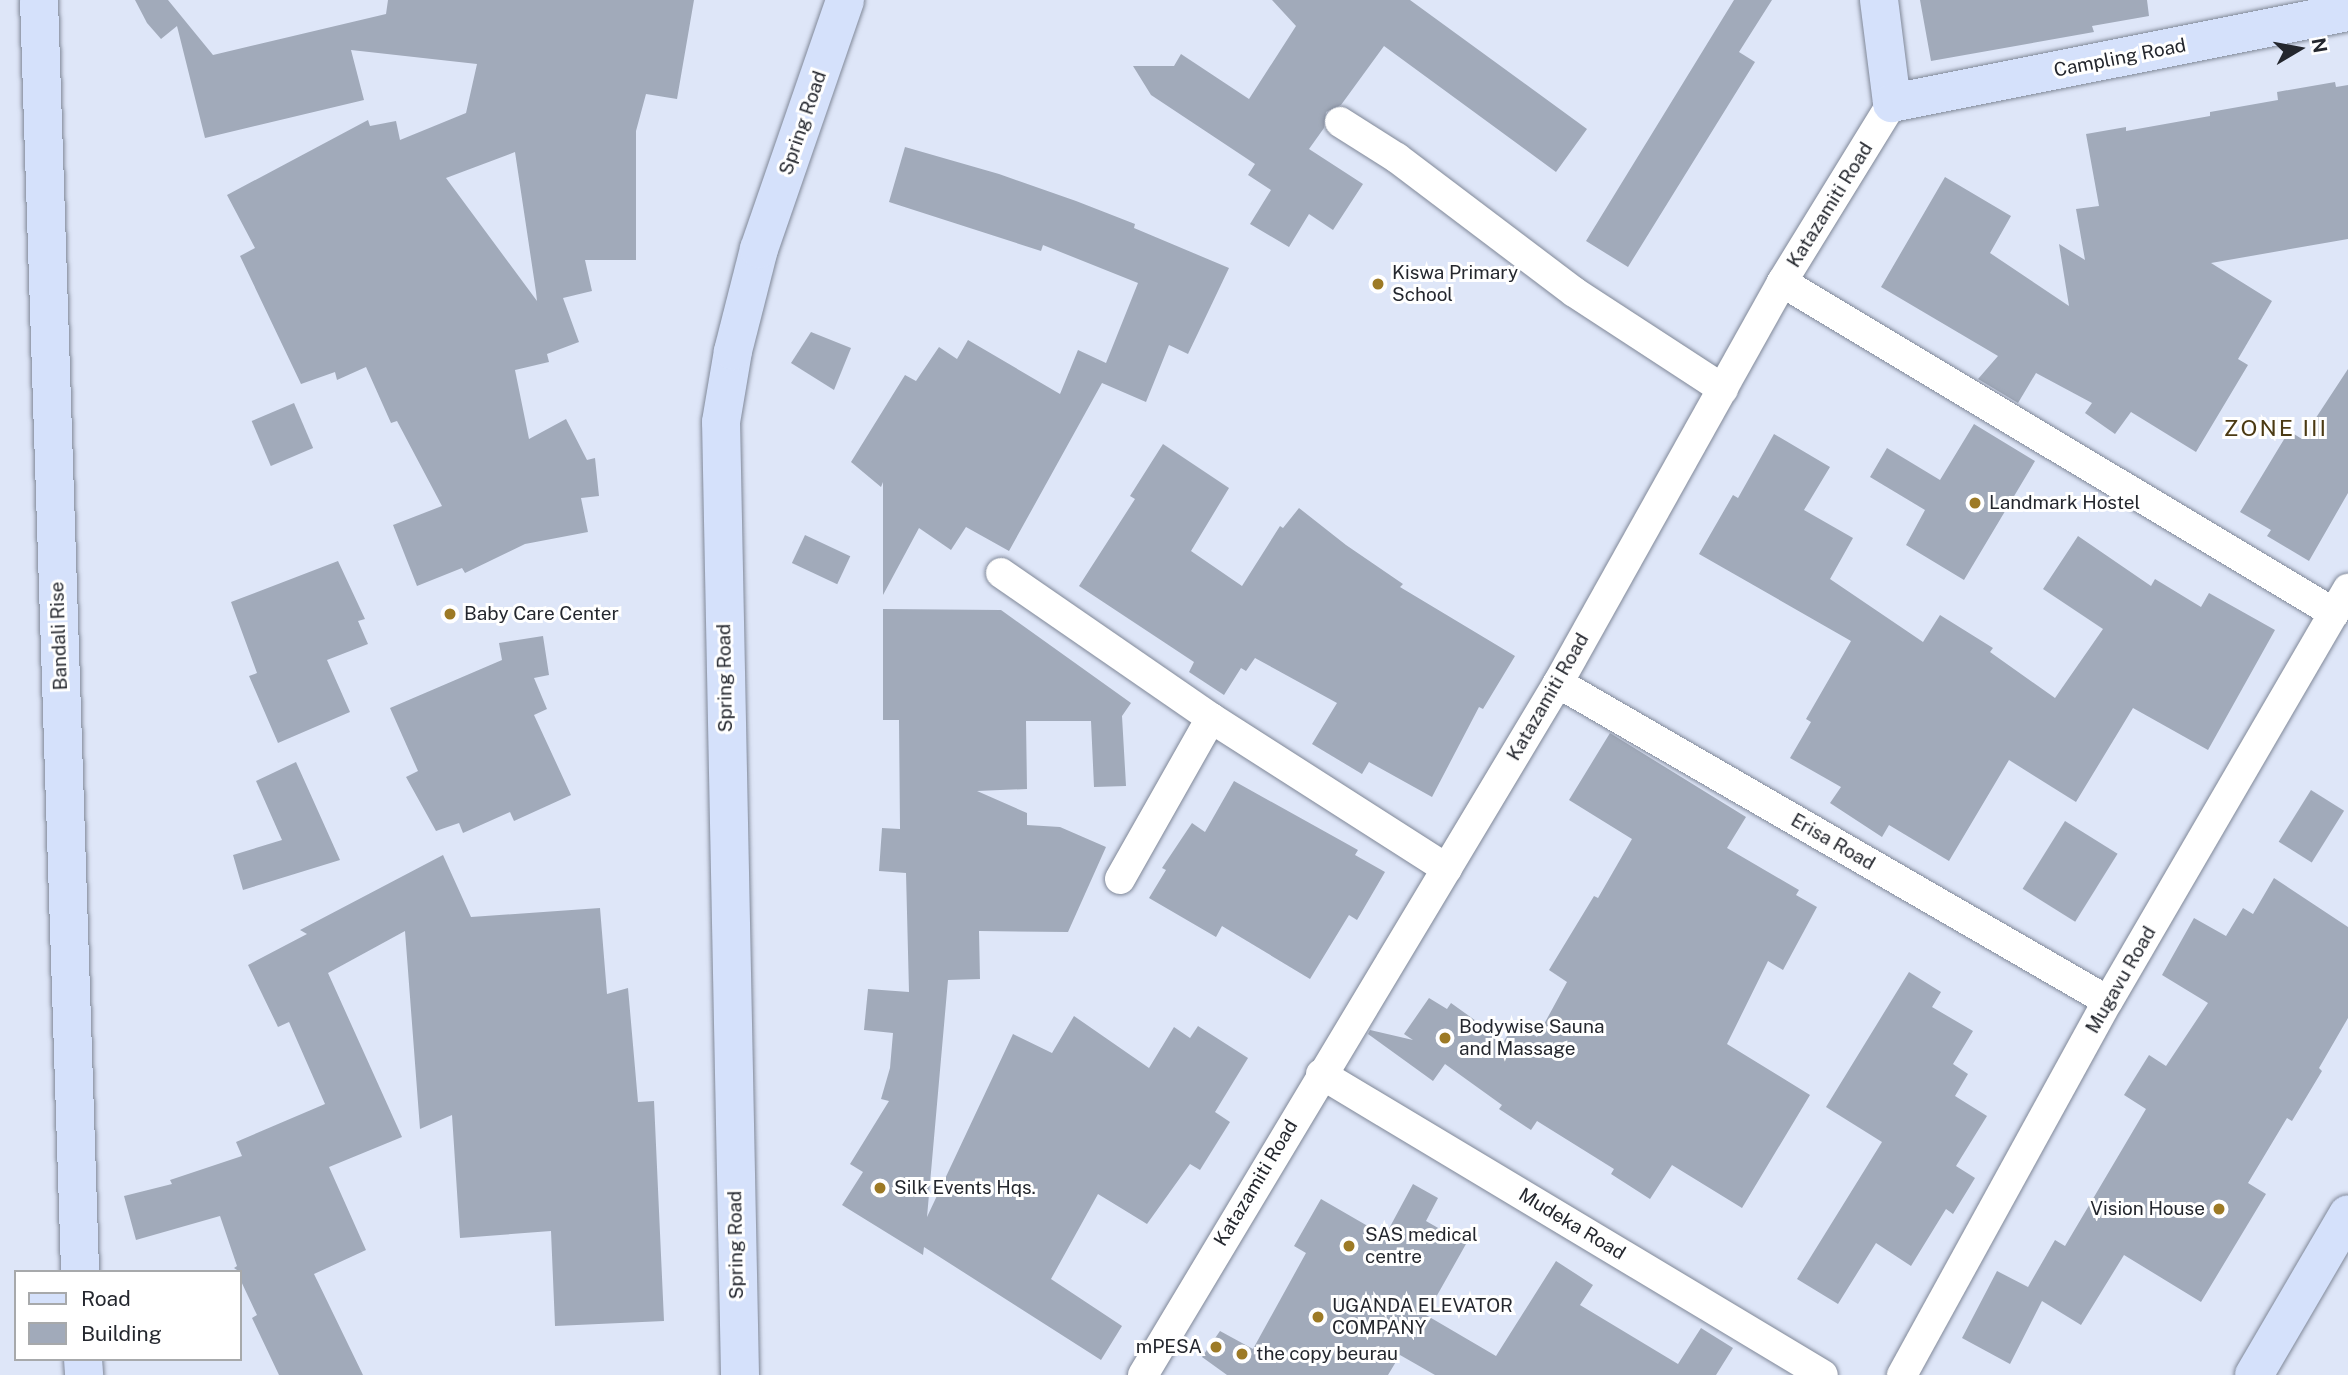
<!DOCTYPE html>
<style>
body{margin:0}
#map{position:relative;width:2348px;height:1375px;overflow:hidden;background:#dee6f8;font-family:"Public Sans",sans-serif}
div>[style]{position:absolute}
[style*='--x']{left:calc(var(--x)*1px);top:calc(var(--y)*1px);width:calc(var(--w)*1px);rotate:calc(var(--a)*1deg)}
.building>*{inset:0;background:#a1aaba;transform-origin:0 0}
.roads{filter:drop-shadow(0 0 2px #808898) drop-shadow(0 0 2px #808898)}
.street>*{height:30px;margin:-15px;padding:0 15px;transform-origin:15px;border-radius:15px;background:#fff}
.secondary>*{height:38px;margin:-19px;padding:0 19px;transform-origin:19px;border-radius:19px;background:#d5e1fb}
.dots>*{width:19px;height:19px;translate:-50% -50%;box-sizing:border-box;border:4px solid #fff;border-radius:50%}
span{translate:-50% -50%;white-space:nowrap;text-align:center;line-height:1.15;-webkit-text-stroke:6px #fff;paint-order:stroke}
.street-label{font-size:19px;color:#24272e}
.poi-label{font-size:19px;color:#24272e}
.left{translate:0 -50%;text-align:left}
.right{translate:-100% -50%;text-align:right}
.quarter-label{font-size:23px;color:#4b3a13;letter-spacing:2px}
.legend{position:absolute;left:14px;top:1270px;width:228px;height:91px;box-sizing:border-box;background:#fff;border:2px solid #a7a9ab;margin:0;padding:9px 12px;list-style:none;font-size:21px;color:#24272e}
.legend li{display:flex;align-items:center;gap:14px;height:35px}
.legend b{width:35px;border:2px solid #a7a9ab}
.north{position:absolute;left:2264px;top:14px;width:70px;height:70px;-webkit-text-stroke:5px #fff;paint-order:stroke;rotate:80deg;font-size:19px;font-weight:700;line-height:28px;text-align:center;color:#24272e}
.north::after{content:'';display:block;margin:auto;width:24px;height:32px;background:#24272e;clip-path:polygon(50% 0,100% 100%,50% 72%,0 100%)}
</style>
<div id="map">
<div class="building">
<i style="clip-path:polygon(evenodd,135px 0,168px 0,213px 55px,386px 14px,388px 0,694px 0,677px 99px,646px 94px,636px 131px,636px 260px,585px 260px,592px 291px,563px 298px,579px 342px,547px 354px,549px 362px,515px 370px,529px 439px,566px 419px,587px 460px,595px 458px,599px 496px,581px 498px,588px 532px,525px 544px,465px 573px,462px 568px,417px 586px,393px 525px,442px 506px,397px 421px,391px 423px,366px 367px,337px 380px,335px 372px,301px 384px,240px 256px,255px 248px,227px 195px,368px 120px,370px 126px,396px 121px,400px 140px,466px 113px,477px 64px,351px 50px,364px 100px,205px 138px,177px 26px,161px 39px,147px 23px,135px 0,515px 152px,536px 292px,537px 301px,446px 178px,515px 152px)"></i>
<i style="clip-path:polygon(1272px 0,1410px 0,1587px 129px,1556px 172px,1384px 46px,1341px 105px,1326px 112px,1324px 128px,1309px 149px,1363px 184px,1333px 230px,1309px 214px,1289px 247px,1250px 224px,1271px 190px,1248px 175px,1255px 164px,1151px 95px,1133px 66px,1174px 66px,1181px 54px,1249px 99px,1296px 26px)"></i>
<i style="clip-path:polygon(1734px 0,1772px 0,1739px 52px,1755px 62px,1628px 267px,1586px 241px)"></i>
<i style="clip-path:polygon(1920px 0,2147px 0,2149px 16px,2092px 26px,2094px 32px,1931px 61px)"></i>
<i style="clip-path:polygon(2335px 82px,2336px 87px,2348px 85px,2348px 239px,2211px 263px,2272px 301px,2238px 359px,2248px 365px,2196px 452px,2131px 412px,2115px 434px,2085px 413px,2092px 403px,2036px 373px,2018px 403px,1978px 379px,1998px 356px,1881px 287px,1945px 177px,2011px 216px,1990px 253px,2069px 306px,2059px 244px,2085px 260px,2076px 209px,2099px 206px,2086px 134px,2126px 127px,2126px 131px,2210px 116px,2210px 112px,2278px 100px,2277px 92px)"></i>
<i style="clip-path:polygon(905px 147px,999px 174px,1076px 201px,1135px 224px,1134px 228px,1229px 268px,1188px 354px,1169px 345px,1146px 402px,1102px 383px,1009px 551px,966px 527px,951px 550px,919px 528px,883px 595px,883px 482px,881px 487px,851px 462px,905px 375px,916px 381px,939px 347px,957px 359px,968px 340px,1060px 394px,1078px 350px,1106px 363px,1138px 283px,1043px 245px,1041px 251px,889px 202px)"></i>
<i style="clip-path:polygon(811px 332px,851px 348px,834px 390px,791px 363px)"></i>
<i style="clip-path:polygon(2348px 369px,2348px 493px,2309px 561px,2267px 536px,2271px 530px,2240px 512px,2289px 431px,2302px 439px)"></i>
<i style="left:294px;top:403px;width:49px;height:46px;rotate:67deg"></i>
<i style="clip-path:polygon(1974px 424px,2035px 461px,1964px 580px,1906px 545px,1925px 510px,1870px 477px,1887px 448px,1940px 480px)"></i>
<i style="clip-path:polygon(1774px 434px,1830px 467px,1804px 510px,1853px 538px,1830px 579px,1923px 642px,1940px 615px,1993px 648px,1990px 652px,2055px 698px,2103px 629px,2043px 589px,2078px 536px,2151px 586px,2155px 579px,2201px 607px,2209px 593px,2275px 630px,2208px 750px,2133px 708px,2076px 802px,2009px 760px,1949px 861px,1889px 825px,1882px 837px,1830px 803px,1841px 787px,1790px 758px,1811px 722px,1806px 719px,1851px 641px,1699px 554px,1733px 495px,1738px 498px)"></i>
<i style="clip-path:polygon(1163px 444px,1229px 488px,1191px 551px,1242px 586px,1280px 526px,1283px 528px,1299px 508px,1346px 545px,1403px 584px,1400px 587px,1515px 656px,1483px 709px,1479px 707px,1432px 797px,1369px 762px,1362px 774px,1312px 744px,1337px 703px,1255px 658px,1246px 671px,1241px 668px,1224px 695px,1189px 672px,1194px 662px,1079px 586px,1135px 499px,1130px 496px)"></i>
<i style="left:805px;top:535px;width:50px;height:31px;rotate:25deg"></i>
<i style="clip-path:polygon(338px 561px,365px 619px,358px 621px,368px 644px,327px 660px,350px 712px,278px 743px,249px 676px,257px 673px,231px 602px)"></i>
<i style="clip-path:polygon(883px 609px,1001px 610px,1131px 703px,1122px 716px,1126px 786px,1094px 787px,1091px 721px,1026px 721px,1027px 789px,977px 791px,1027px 813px,1027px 825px,1060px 827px,1106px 847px,1068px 932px,979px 931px,980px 979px,948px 980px,927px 1217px,1013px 1034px,1052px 1053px,1074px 1016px,1149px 1068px,1174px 1027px,1190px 1038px,1198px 1026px,1248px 1058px,1215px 1112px,1230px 1122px,1200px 1170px,1190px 1164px,1147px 1224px,1098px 1194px,1051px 1279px,1122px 1326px,1101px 1360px,924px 1247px,923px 1255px,842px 1205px,863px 1172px,850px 1164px,889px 1101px,881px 1099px,890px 1068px,893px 1033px,864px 1030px,868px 989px,909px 992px,906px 873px,879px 871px,882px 828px,900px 829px,899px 720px,883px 720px)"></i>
<i style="clip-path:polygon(543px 636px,549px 675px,534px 678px,547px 709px,534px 715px,571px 795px,514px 821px,510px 812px,463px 833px,459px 823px,436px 831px,406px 777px,418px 771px,390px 708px,502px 660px,499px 643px)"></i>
<i style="clip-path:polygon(1610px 733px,1746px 817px,1727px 848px,1799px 890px,1796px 895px,1817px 907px,1783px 970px,1768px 961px,1727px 1044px,1810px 1095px,1742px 1208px,1672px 1165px,1650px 1199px,1611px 1174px,1614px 1169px,1537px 1121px,1531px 1130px,1499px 1109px,1502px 1105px,1445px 1064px,1433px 1081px,1368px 1034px,1370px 1030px,1413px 1040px,1404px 1034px,1429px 998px,1447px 1009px,1451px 1003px,1504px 1041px,1515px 1023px,1537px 1037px,1567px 982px,1549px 970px,1594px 896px,1598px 898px,1632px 839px,1569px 800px)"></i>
<i style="clip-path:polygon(296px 762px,340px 860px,243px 890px,233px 855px,282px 840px,256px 781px)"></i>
<i style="clip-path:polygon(1234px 781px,1358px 850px,1355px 855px,1385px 872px,1357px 920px,1349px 915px,1310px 979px,1222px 926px,1216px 937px,1149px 898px,1166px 870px,1162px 868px,1192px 823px,1205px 832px)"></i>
<i style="left:2311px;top:790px;width:39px;height:61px;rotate:32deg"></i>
<i style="left:2065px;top:821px;width:62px;height:80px;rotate:32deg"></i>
<i style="clip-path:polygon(443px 855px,471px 917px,600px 908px,607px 994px,628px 988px,638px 1102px,654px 1101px,664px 1321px,555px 1326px,551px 1231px,460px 1238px,452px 1115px,420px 1129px,405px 931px,328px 973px,402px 1137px,329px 1167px,366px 1250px,314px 1274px,363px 1375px,279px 1375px,252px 1318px,257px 1315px,240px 1279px,240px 1272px,234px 1268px,237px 1266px,220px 1216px,136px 1240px,124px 1196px,172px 1184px,170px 1180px,242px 1156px,236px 1142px,325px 1104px,289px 1022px,278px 1027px,248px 965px,307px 934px,300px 930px)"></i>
<i style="clip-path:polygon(2274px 878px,2348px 927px,2348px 1018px,2319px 1068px,2322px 1071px,2292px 1121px,2287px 1118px,2248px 1183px,2266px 1194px,2201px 1302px,2124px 1255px,2081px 1325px,2042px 1301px,2010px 1364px,1962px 1338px,1997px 1271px,2028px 1287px,2055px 1240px,2065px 1246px,2146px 1109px,2124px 1095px,2149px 1055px,2166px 1066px,2208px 1003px,2162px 975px,2194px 918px,2226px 936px,2243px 908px,2253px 914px)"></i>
<i style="clip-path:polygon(1909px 972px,1941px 992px,1932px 1007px,1973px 1031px,1953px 1064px,1968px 1074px,1955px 1096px,1987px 1116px,1956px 1166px,1975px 1178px,1953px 1214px,1946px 1209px,1911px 1266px,1876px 1243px,1838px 1304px,1797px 1279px,1882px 1142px,1826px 1107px)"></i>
<i style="clip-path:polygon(1413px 1184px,1438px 1198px,1426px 1221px,1466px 1244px,1426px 1315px,1496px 1356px,1556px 1261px,1593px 1285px,1580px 1305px,1678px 1364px,1701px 1328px,1733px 1348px,1716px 1375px,1435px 1375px,1400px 1355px,1388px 1375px,1227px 1375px,1202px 1357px,1220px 1331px,1253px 1349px,1306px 1253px,1294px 1246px,1321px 1199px,1385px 1236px)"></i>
</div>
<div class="roads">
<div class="street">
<i style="--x:1340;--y:122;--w:67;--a:32.3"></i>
<i style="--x:1397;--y:158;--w:222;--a:37.1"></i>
<i style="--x:1574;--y:292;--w:178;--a:33.1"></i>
<i style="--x:1782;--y:282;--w:644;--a:30.95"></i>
<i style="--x:1001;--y:573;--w:255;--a:34.6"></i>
<i style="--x:1211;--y:718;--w:280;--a:32.6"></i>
<i style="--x:1558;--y:683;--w:635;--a:30.04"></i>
<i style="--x:1120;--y:879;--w:185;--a:-60.5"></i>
<i style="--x:1321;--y:1074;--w:585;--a:30.95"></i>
<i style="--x:1143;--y:1375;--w:807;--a:-59.05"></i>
<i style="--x:1558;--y:683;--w:459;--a:-60.8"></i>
<i style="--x:1782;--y:282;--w:210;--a:-58.4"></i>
<i style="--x:1902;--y:1375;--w:427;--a:-61.2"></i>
<i style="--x:2108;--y:1001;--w:477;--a:-59.8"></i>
</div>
<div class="secondary">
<i style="--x:39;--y:0;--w:1273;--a:88.15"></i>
<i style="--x:1879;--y:0;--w:104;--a:82.8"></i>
<i style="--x:1892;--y:103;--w:465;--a:-11.3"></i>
<i style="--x:83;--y:1359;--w:16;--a:86"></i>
<i style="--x:740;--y:1375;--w:953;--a:-91.14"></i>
<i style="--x:721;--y:422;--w:72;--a:-80.4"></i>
<i style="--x:733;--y:351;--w:105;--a:-75.7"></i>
<i style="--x:759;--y:249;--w:263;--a:-70.9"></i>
<i style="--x:2254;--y:1375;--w:186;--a:-59.7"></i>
</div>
</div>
<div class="dots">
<i style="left:1378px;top:284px;background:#9d7a25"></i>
<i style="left:1975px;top:503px;background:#9d7a25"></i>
<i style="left:450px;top:614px;background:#9d7a25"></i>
<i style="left:1445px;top:1038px;background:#9d7a25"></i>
<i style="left:880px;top:1188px;background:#9d7a25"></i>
<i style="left:2219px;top:1209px;background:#9d7a25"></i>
<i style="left:1349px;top:1246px;background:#9d7a25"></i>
<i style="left:1318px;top:1317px;background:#9d7a25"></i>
<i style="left:1216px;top:1347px;background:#9d7a25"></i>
<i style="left:1242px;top:1354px;background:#9d7a25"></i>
</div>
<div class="street-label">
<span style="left:2120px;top:58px;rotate:-11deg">Campling Road</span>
<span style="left:803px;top:123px;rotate:-71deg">Spring Road</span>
<span style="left:1830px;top:205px;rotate:-58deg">Katazamiti Road</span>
<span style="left:59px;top:636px;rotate:-92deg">Bandali Rise</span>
<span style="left:725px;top:678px;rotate:-91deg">Spring Road</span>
<span style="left:1548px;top:697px;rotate:-60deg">Katazamiti Road</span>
<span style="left:1833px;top:842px;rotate:30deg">Erisa Road</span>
<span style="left:2121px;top:980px;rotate:-60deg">Mugavu Road</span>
<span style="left:1256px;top:1183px;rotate:-59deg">Katazamiti Road</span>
<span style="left:1572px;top:1224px;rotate:31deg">Mudeka Road</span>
<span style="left:736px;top:1245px;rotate:-91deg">Spring Road</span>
</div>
<div class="poi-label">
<span class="left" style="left:1392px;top:284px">Kiswa Primary<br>School</span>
<span class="left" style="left:1989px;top:503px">Landmark Hostel</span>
<span class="left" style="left:464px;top:614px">Baby Care Center</span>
<span class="left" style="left:1459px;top:1038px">Bodywise Sauna<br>and Massage</span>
<span class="left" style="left:894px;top:1188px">Silk Events Hqs.</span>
<span class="right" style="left:2205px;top:1209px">Vision House</span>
<span class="left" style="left:1365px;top:1246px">SAS medical<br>centre</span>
<span class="left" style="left:1332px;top:1317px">UGANDA ELEVATOR<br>COMPANY</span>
<span class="right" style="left:1202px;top:1347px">mPESA</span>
<span class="left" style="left:1256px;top:1354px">the copy beurau</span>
</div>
<div class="quarter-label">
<span style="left:2276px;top:428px">ZONE III</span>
</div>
<ul class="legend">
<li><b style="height:9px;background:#d5e1fb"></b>Road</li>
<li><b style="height:19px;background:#a1aaba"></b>Building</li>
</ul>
<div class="north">N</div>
</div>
